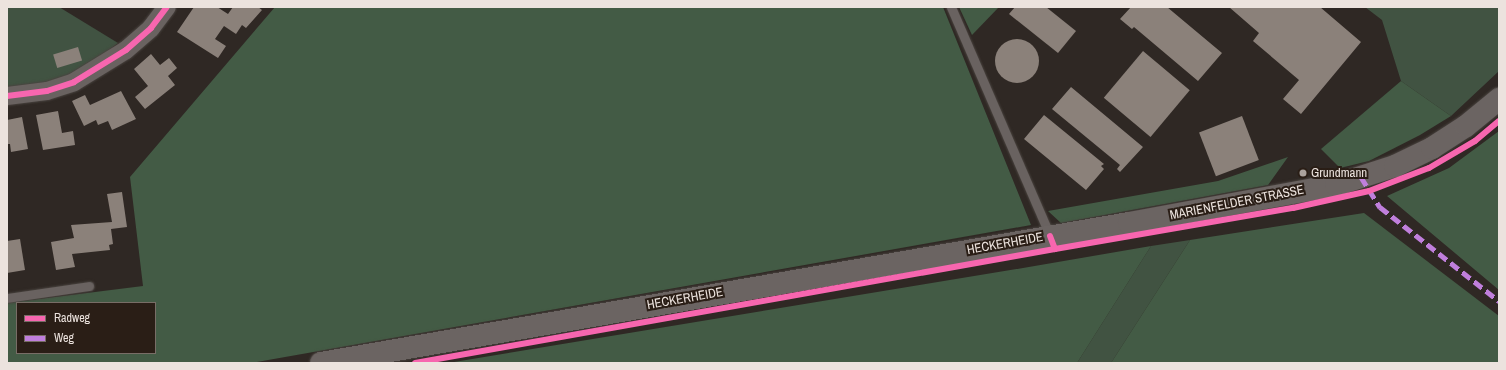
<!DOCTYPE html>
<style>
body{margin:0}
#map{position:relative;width:1506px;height:370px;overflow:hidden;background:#2f2824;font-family:"Archivo Narrow",sans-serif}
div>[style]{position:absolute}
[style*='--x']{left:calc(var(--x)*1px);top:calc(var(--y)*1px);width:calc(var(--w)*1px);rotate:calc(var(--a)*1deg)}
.green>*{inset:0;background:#415342}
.forest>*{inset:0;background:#435b45}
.building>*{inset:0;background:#8b817a;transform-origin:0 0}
.round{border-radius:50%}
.roads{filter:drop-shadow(0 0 1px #49433f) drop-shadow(0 0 1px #49433f)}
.service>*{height:9px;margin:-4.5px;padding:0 4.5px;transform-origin:4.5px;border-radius:4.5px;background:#696260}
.minor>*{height:18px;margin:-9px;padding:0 9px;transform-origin:9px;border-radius:9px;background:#696260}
.secondary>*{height:22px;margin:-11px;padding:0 11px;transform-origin:11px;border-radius:11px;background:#6b6462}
.quiet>*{height:5px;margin-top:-2.5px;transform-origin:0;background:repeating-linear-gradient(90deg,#c07fdc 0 10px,transparent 0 15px)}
.cycleway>*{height:6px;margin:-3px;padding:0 3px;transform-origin:3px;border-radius:3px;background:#f766af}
.dots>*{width:11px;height:11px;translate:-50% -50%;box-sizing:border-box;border:2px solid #2a1e16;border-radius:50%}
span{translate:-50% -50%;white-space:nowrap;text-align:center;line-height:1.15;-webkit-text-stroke:4px #2a1e16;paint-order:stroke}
.poi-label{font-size:13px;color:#ece3de}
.left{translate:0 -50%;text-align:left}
.street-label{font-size:13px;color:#ece3de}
.frame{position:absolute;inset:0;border:8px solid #ece3de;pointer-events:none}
.legend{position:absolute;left:16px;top:302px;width:140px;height:52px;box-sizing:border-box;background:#2a1e16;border:1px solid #786d66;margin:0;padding:5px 7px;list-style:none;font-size:12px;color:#ece3de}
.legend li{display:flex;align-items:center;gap:8px;height:20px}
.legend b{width:20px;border:1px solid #786d66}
</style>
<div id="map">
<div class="green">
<i style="clip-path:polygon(7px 7px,59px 7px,118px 43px,88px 66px,70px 75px,46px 82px,7px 87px)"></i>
<i style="clip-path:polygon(1365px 7px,1499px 7px,1499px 71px,1451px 116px,1401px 81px,1382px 20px)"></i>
<i style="clip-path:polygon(1190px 240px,1111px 363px,1077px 363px,1151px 246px)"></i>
</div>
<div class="forest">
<i style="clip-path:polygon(evenodd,275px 7px,943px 7px,1031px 225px,251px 363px,7px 363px,7px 303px,143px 286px,130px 177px,275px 7px,17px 303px,155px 303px,155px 353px,17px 353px,17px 303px)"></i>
<i style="clip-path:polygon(959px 7px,999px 7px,972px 35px)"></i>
<i style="clip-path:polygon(1401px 81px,1451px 116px,1420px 135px,1369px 161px,1340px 168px,1321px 149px)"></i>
<i style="clip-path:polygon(1499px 131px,1499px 290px,1387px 196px,1449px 168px)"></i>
<i style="clip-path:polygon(1288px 157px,1268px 185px,1061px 223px,1048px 211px,1218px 181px)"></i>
<i style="clip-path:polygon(1364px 213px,1499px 316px,1499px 363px,1111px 363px,1190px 240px)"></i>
<i style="clip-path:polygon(1151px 246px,1077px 363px,448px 363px,1023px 268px)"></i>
</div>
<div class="building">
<i style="clip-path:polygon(194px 7px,217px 7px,228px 14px,233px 7px,258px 7px,262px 10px,246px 28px,242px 25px,236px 34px,224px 26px,215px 39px,226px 46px,218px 58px,177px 32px)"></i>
<i style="clip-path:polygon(1015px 7px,1046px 7px,1076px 31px,1058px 53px,1009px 14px)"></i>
<i style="clip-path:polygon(1131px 7px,1167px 7px,1222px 53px,1198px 81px,1134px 27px,1132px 29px,1120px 19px)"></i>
<i style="clip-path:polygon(1229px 7px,1320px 7px,1361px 42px,1301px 114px,1283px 99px,1299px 80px,1253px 41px,1259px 33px)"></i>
<i class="round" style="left:995px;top:39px;width:44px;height:44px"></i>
<i style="left:78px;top:47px;width:14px;height:26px;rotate:73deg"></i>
<i style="left:1143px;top:51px;width:61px;height:61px;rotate:40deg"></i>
<i style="clip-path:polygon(151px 54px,160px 65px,169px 58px,177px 68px,168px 76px,175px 85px,145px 109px,135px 97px,148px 86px,134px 69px)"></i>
<i style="clip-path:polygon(1071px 87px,1143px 147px,1120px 172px,1117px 169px,1120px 165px,1052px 109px)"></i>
<i style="clip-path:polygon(121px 91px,136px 119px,112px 130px,108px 121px,98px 125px,96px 120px,84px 126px,72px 101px,85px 95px,90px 105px)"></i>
<i style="clip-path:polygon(58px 111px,62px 133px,73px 131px,75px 145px,43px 150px,36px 115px)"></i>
<i style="clip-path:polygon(1044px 115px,1104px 164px,1101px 166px,1104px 169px,1086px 190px,1024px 139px)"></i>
<i style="left:1242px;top:116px;width:47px;height:46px;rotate:69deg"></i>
<i style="clip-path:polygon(22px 117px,28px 149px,11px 152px,10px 144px,7px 144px,7px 120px)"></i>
<i style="clip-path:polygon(122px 192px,127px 227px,111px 229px,113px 244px,109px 245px,110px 250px,72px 254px,75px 267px,56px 270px,51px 242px,74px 238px,71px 225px,112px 222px,107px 194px)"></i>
<i style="clip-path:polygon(20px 239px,25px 270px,7px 273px,7px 241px)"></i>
</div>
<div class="roads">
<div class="service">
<i style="--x:951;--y:7;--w:249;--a:66.6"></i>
<i style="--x:7;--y:298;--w:83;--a:-8.3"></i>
</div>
<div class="minor">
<i style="--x:7;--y:96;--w:40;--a:-7.1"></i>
<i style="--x:47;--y:91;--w:28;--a:-18"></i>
<i style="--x:74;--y:82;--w:61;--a:-31.6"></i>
<i style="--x:126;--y:50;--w:33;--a:-41"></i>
<i style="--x:151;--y:28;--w:26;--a:-53"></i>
</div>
<div class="secondary">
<i style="--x:321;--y:363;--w:820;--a:-9.83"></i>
<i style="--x:1129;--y:223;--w:210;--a:-10.4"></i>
<i style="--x:1336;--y:185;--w:62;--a:-17.9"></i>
<i style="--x:1395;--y:166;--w:41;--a:-25.9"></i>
<i style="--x:1432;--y:148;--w:40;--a:-32.9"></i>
<i style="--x:1466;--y:126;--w:43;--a:-39.3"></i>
</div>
</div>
<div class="quiet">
<i style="--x:1361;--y:177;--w:36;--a:58"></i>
<i style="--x:1380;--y:207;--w:152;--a:38.3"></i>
</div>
<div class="cycleway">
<i style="--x:7;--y:96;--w:40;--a:-7.1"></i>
<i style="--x:47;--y:91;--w:28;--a:-18"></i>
<i style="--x:74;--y:82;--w:61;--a:-31.6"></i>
<i style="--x:126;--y:50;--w:33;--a:-41"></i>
<i style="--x:151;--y:28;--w:26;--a:-53"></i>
<i style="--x:1050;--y:236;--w:14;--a:69"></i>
<i style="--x:1055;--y:249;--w:242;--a:-9.8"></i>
<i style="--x:1293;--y:208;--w:78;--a:-12.6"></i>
<i style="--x:1369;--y:191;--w:64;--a:-21"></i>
<i style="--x:1429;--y:168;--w:53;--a:-30.4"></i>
<i style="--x:1475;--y:141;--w:31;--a:-40"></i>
<i style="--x:415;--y:363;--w:650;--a:-10.1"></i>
</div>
<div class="dots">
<i style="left:1303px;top:173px;background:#aaa29d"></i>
</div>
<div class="poi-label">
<span class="left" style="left:1311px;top:173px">Grundmann</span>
</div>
<div class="street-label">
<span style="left:1237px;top:203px;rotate:-11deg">MARIENFELDER STRASSE</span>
<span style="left:1005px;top:244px;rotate:-10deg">HECKERHEIDE</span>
<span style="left:685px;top:299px;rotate:-10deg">HECKERHEIDE</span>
</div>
<div class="frame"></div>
<ul class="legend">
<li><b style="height:5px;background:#f766af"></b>Radweg</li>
<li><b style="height:5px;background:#c07fdc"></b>Weg</li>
</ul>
</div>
